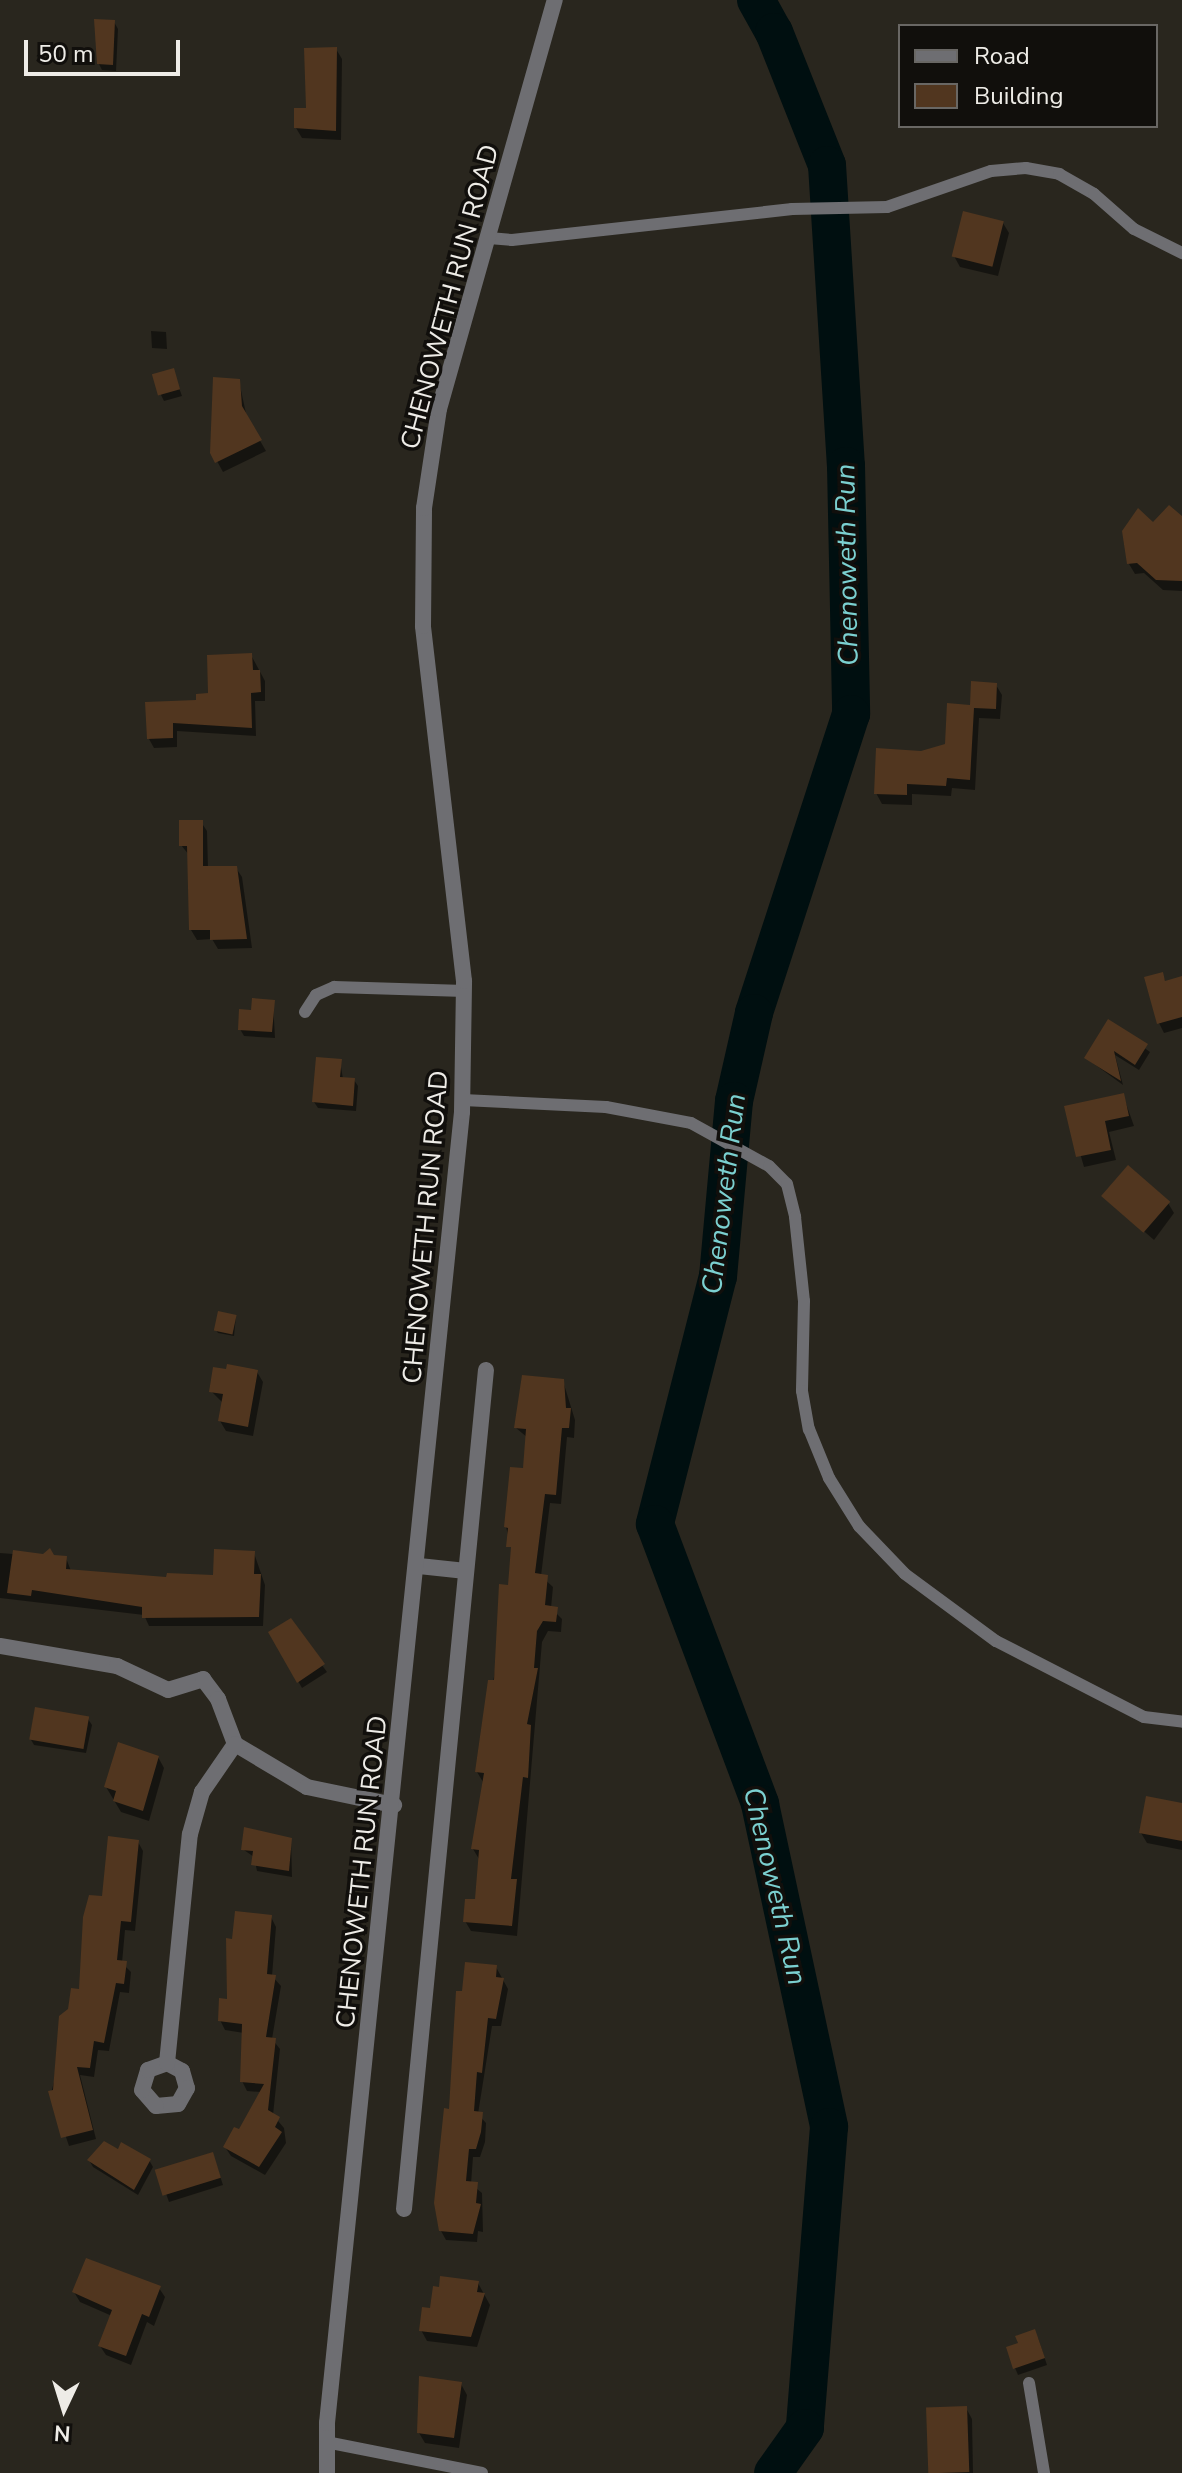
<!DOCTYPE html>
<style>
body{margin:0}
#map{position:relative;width:1182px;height:2473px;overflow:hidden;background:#29261e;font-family:"Nunito Sans",sans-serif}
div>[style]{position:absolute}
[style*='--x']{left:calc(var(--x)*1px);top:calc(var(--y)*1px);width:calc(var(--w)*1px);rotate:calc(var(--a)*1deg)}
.shadow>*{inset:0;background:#0007}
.river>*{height:38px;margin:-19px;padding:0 19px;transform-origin:19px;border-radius:19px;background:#000f10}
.building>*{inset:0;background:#51361f;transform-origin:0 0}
.lane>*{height:12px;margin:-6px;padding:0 6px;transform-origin:6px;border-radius:6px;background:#6e6e72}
.street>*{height:16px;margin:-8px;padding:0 8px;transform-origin:8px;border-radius:8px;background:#6e6e72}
span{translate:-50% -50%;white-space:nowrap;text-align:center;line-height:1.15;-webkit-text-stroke:7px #110f0c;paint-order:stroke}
.street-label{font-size:26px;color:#eeece7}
.water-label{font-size:28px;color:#7bd0d0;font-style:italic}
.legend{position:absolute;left:898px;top:24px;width:260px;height:104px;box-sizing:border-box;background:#110f0c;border:2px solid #696764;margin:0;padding:10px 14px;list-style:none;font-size:24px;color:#eeece7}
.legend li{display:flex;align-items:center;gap:16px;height:40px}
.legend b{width:40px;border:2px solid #696764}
.north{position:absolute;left:24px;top:2369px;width:80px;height:80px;-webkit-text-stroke:6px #110f0c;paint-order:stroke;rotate:184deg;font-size:22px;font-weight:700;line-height:32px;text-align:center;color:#eeece7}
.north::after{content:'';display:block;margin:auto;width:28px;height:36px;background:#eeece7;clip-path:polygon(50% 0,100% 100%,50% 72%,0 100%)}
.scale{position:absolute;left:24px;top:40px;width:156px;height:36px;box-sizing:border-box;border:4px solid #eeece7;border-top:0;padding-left:10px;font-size:24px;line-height:28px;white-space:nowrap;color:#eeece7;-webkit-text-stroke:6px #110f0c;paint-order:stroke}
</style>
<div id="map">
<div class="shadow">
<i style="clip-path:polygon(96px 21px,114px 22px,118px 29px,116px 71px,102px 70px,99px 64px)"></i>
<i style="clip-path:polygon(336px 49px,342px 59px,341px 140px,302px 138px,296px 128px)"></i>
<i style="clip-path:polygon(1003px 223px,1009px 233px,998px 276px,960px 267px,954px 256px)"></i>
<i style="clip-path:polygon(151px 331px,166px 332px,167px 349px,152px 348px)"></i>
<i style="clip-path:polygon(173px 371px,182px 396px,164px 401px,161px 395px)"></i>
<i style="clip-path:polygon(239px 381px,247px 418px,266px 451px,223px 472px,212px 452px)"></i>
<i style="clip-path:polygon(1182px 519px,1182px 591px,1163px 590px,1144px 573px,1135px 574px,1129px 564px,1154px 524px)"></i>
<i style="clip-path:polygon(251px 655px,265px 681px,265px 701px,255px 701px,256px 736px,177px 731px,177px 747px,154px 748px,149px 739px,210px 695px)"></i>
<i style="clip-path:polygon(996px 685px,1002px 695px,1000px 719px,979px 718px,975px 790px,952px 788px,951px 796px,912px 794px,912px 805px,882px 804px,876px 793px,947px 745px,972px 707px)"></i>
<i style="clip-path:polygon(201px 822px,207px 831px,208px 868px,236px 868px,242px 877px,252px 948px,218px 949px,212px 939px,197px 940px,191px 930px,189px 855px,181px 845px)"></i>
<i style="clip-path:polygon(1162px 974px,1166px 983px,1182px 978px,1182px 1028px,1164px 1033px,1159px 1023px)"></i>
<i style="clip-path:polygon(273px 1002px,275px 1038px,244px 1036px,240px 1029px,253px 1012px)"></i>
<i style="clip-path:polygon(1109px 1022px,1150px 1052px,1139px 1070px,1115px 1055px,1123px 1085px,1086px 1058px)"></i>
<i style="clip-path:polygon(340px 1061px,343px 1079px,354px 1080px,358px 1086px,356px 1111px,318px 1108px,314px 1102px)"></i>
<i style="clip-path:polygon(1123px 1095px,1134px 1126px,1109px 1132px,1116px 1160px,1084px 1167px,1067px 1108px)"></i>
<i style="clip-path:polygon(1106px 1198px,1168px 1203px,1174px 1213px,1154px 1240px)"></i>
<i style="clip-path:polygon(236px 1316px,234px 1336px,218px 1333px,216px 1330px)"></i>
<i style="clip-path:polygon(257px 1372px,263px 1382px,253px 1436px,226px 1431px,220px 1421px,223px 1403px,211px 1391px)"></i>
<i style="clip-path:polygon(563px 1381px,575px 1420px,574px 1438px,567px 1437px,561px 1504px,550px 1503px,541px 1576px,553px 1587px,551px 1608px,562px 1619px,561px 1632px,548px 1631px,542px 1642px,517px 1936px,471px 1931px,465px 1921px,477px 1901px,479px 1859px,473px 1849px,483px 1782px,477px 1772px,510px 1587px,513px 1554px,506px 1527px,525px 1470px,528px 1438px,516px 1428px)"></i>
<i style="clip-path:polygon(0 1553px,66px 1558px,71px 1571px,168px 1579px,215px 1577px,254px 1553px,265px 1585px,263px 1626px,149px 1626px,144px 1615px,0 1598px)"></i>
<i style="clip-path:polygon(290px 1621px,327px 1672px,302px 1688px,271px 1633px)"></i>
<i style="clip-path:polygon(88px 1719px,92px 1725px,86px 1753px,34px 1745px,30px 1738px)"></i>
<i style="clip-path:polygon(158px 1757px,164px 1768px,149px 1821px,121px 1812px,106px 1787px)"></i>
<i style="clip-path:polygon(1182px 1805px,1182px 1850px,1147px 1843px,1141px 1833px)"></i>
<i style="clip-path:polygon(291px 1840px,292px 1877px,257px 1871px,254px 1857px,244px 1850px)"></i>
<i style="clip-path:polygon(138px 1842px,143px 1851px,135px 1931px,125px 1930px,122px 1963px,131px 1972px,129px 1993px,120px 1992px,109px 2051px,98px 2050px,94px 2077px,80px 2075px,96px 2139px,69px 2146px,51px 2093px,104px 1898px)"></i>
<i style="clip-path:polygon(271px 1917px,276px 1927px,272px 1976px,281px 1986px,272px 2039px,280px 2049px,273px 2115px,284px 2128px,286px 2143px,265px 2175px,231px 2156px,225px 2147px,240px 2132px,261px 2092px,247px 2091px,242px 2081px,244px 2033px,225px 2030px,220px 2020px,229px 2001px,234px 1941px)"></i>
<i style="clip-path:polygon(496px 1967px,508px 1989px,501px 2026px,492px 2026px,478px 2114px,486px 2123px,485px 2142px,480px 2157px,473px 2157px,471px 2184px,482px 2193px,483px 2232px,478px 2231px,477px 2242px,446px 2240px,441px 2231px,464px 1993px)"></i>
<i style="clip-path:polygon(104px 2144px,149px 2160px,153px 2167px,138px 2195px,93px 2167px,89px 2160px)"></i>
<i style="clip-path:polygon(215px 2161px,223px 2185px,169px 2202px,158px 2171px)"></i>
<i style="clip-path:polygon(478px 2283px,490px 2305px,477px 2347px,427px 2341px,421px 2330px,432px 2310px)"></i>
<i style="clip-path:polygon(159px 2288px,165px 2297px,154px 2326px,147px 2322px,131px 2365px,106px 2355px,100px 2346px,112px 2316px,80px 2302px,74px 2292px)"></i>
<i style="clip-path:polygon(1038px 2338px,1047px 2365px,1018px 2375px,1015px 2368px)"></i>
<i style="clip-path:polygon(461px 2384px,467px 2395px,459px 2448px,425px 2443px,419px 2433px)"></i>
<i style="clip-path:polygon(966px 2408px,972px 2419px,973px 2473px,933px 2473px,929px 2409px)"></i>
</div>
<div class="river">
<i style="--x:756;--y:0;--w:37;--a:61"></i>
<i style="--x:774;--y:32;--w:143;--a:68.3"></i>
<i style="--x:827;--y:165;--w:302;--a:86.4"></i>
<i style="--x:846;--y:466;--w:248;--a:88.8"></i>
<i style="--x:851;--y:714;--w:314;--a:108"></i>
<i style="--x:754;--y:1013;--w:90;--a:102.8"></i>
<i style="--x:734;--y:1101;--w:176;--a:95.2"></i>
<i style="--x:718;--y:1276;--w:256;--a:104.3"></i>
<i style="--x:655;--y:1524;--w:299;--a:69.4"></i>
<i style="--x:760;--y:1804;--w:330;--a:77.9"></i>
<i style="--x:829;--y:2127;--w:302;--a:94.6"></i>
<i style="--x:805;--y:2428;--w:55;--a:125.4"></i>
</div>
<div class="building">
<i style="clip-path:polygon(94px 19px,115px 20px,113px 65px,97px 64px)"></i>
<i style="clip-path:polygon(337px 47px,336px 131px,294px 128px,294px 108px,306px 108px,304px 48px)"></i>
<i style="left:963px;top:211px;width:42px;height:47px;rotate:14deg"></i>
<i style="left:174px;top:368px;width:22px;height:23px;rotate:74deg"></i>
<i style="clip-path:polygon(213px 377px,240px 379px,242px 406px,262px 440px,215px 463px,210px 453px)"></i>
<i style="clip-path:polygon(1169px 505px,1182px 516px,1182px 581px,1156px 580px,1137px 563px,1127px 564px,1122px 531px,1138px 508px,1153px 522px)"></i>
<i style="clip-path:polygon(252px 653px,253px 670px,260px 670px,261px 692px,251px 693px,252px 728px,173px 723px,173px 738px,147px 739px,145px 702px,196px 700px,196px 694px,208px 693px,207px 655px)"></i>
<i style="clip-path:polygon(971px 681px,997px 683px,996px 709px,974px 708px,970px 780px,947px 778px,946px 786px,907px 784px,907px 795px,874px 794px,876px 748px,921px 751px,945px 744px,947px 703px,970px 705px)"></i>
<i style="clip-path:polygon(179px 820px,203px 820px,203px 866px,237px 866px,247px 939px,210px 940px,210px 930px,189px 930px,187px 846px,179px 846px)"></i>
<i style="clip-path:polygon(1163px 972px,1165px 981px,1182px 976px,1182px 1017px,1157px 1024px,1144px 977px)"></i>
<i style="clip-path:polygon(252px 998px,275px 1000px,272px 1032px,238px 1030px,239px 1009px,251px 1010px)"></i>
<i style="clip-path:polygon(1108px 1019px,1148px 1044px,1135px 1065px,1114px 1051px,1121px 1081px,1084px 1058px)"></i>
<i style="clip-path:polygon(316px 1057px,342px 1059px,340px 1077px,355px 1078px,353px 1106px,312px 1102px)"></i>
<i style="clip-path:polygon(1124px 1093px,1129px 1116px,1105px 1121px,1111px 1150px,1076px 1157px,1064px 1106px)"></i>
<i style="left:1128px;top:1165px;width:56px;height:41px;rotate:41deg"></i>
<i style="left:218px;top:1311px;width:19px;height:20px;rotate:12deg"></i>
<i style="clip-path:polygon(227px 1364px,258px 1370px,248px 1427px,218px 1421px,223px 1394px,209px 1392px,213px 1367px,226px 1369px)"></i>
<i style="clip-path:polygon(522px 1375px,564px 1379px,566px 1408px,571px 1408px,569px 1428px,562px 1428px,556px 1495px,545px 1494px,535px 1573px,548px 1575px,545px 1605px,558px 1607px,556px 1622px,543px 1621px,537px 1631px,534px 1668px,538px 1668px,527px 1724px,531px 1725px,528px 1778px,523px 1777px,511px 1879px,517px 1879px,512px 1926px,463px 1922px,465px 1899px,475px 1899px,479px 1850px,471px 1849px,484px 1773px,475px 1772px,488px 1680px,494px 1680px,499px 1584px,508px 1585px,511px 1547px,506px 1547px,508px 1528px,504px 1527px,510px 1467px,523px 1468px,526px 1429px,514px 1428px)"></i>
<i style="clip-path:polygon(50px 1548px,54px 1555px,67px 1556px,66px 1569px,166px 1577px,167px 1573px,213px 1575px,214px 1549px,255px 1551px,254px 1574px,261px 1574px,259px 1617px,142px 1618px,142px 1607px,32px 1590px,31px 1596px,7px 1593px,13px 1550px,43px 1554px)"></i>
<i style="clip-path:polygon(291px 1618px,325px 1664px,297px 1683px,268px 1632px)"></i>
<i style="left:35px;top:1707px;width:55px;height:33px;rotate:10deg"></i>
<i style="clip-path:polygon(118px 1742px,159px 1756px,143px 1811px,113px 1801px,116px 1791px,104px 1787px)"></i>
<i style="clip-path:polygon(1146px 1796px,1182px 1803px,1182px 1841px,1139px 1833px)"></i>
<i style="clip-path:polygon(244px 1827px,292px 1838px,289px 1871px,251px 1865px,253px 1851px,241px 1850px)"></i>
<i style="clip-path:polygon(108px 1836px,139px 1840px,131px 1922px,121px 1921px,117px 1960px,127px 1961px,124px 1984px,116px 1983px,104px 2043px,94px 2041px,90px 2068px,77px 2067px,93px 2130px,61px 2138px,48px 2091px,53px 2090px,59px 2016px,68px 2009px,71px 1988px,79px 1989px,83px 1917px,89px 1895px,102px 1896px)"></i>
<i style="clip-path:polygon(235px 1911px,272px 1915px,267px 1974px,276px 1975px,266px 2037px,276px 2038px,268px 2110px,280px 2117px,275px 2127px,282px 2132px,259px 2167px,223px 2147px,234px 2127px,239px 2129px,264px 2084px,240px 2082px,242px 2024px,218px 2021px,219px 1998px,227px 1999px,226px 1938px,232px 1939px)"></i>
<i style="clip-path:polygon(465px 1962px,497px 1965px,496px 1977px,504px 1978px,496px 2019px,488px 2018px,482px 2073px,477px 2072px,474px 2111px,483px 2112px,481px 2132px,476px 2149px,469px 2149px,466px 2181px,478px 2182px,476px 2203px,481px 2204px,473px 2234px,439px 2231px,434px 2203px,444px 2108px,449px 2109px,456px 1991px,462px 1991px)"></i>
<i style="clip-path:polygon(104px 2141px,118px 2149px,121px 2142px,151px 2159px,134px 2190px,87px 2160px)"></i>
<i style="left:213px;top:2152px;width:27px;height:61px;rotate:73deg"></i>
<i style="clip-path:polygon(86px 2258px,161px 2286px,149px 2317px,142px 2314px,126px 2356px,98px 2346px,112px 2310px,72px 2292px)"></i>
<i style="clip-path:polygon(440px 2276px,479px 2281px,477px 2292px,485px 2293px,471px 2337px,419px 2331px,422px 2307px,430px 2308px,433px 2286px,439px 2287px)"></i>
<i style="clip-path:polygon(1035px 2329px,1045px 2358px,1013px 2369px,1006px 2347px,1018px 2343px,1015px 2336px)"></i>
<i style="clip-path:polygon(419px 2376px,462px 2382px,454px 2438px,417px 2433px)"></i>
<i style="left:967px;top:2406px;width:66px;height:41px;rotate:88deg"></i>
</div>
<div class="lane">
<i style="--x:489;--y:238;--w:23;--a:5"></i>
<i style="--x:512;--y:240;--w:282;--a:-6.3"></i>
<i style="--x:792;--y:209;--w:95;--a:-1.2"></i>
<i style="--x:887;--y:207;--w:110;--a:-19.1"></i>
<i style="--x:991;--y:171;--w:35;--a:-5"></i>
<i style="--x:1026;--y:168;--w:34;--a:10"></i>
<i style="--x:1059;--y:174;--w:40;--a:29.7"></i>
<i style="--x:1094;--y:194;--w:53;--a:41.2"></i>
<i style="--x:1134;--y:229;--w:54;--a:26.6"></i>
<i style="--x:305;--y:1012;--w:20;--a:-57"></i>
<i style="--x:316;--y:995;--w:20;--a:-24"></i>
<i style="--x:334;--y:987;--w:131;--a:1.7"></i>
<i style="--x:463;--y:1100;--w:143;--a:2.8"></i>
<i style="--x:606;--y:1107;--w:86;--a:10.7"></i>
<i style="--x:691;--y:1123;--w:89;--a:28.9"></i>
<i style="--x:769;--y:1166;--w:25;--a:45"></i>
<i style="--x:787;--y:1184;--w:34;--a:76"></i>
<i style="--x:795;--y:1217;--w:84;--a:83.9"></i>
<i style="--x:804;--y:1301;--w:90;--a:91.3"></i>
<i style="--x:802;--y:1391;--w:39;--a:80"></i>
<i style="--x:809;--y:1429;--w:53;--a:67.8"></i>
<i style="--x:829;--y:1478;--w:57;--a:58"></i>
<i style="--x:859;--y:1526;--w:66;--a:46.2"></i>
<i style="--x:905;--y:1574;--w:113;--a:36.4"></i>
<i style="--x:996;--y:1641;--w:166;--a:27.2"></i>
<i style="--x:1144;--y:1717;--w:38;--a:7"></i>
<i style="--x:1029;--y:2383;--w:91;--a:80.5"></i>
<i style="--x:326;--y:2442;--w:159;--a:11.2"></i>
</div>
<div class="street">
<i style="--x:419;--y:1566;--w:47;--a:6.1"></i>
<i style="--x:0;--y:1646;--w:119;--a:9.7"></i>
<i style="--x:117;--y:1666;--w:56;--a:25.2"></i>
<i style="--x:168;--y:1690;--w:37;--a:-17"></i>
<i style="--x:203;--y:1679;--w:25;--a:53"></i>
<i style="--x:218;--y:1699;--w:48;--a:69.3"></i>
<i style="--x:235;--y:1744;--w:84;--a:30.8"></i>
<i style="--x:307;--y:1787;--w:89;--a:11.7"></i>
<i style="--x:167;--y:2063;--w:17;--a:28"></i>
<i style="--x:182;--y:2071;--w:18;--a:74"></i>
<i style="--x:187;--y:2088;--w:18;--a:119"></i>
<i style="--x:178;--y:2104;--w:22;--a:175"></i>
<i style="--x:156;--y:2106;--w:21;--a:-131"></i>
<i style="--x:142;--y:2090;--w:21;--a:-73"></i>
<i style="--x:148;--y:2070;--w:20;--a:-20"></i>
<i style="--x:167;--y:2063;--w:230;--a:-84.3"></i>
<i style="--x:190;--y:1834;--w:44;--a:-74.1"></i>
<i style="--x:202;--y:1792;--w:58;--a:-55.5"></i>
<i style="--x:404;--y:2209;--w:843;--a:-84.42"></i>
<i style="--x:327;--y:2473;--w:50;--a:-90"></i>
<i style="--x:327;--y:2423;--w:1318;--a:-84.12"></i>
<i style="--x:462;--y:1112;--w:131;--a:-89.1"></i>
<i style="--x:464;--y:981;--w:357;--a:-96.6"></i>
<i style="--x:423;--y:626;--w:118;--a:-89.5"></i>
<i style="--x:424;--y:508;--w:100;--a:-81.4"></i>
<i style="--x:439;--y:409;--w:425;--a:-74.2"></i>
</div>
<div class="street-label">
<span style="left:450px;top:297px;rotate:-75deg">CHENOWETH RUN ROAD</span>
<span style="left:426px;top:1227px;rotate:-85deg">CHENOWETH RUN ROAD</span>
<span style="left:362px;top:1872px;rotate:-84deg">CHENOWETH RUN ROAD</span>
</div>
<div class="water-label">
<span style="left:847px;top:565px;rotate:-91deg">Chenoweth Run</span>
<span style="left:724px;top:1194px;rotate:-83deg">Chenoweth Run</span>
<span style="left:775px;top:1886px;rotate:77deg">Chenoweth Run</span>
</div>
<ul class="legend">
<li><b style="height:10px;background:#6e6e72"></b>Road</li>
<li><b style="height:22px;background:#51361f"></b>Building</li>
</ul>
<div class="north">N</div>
<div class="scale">50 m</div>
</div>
